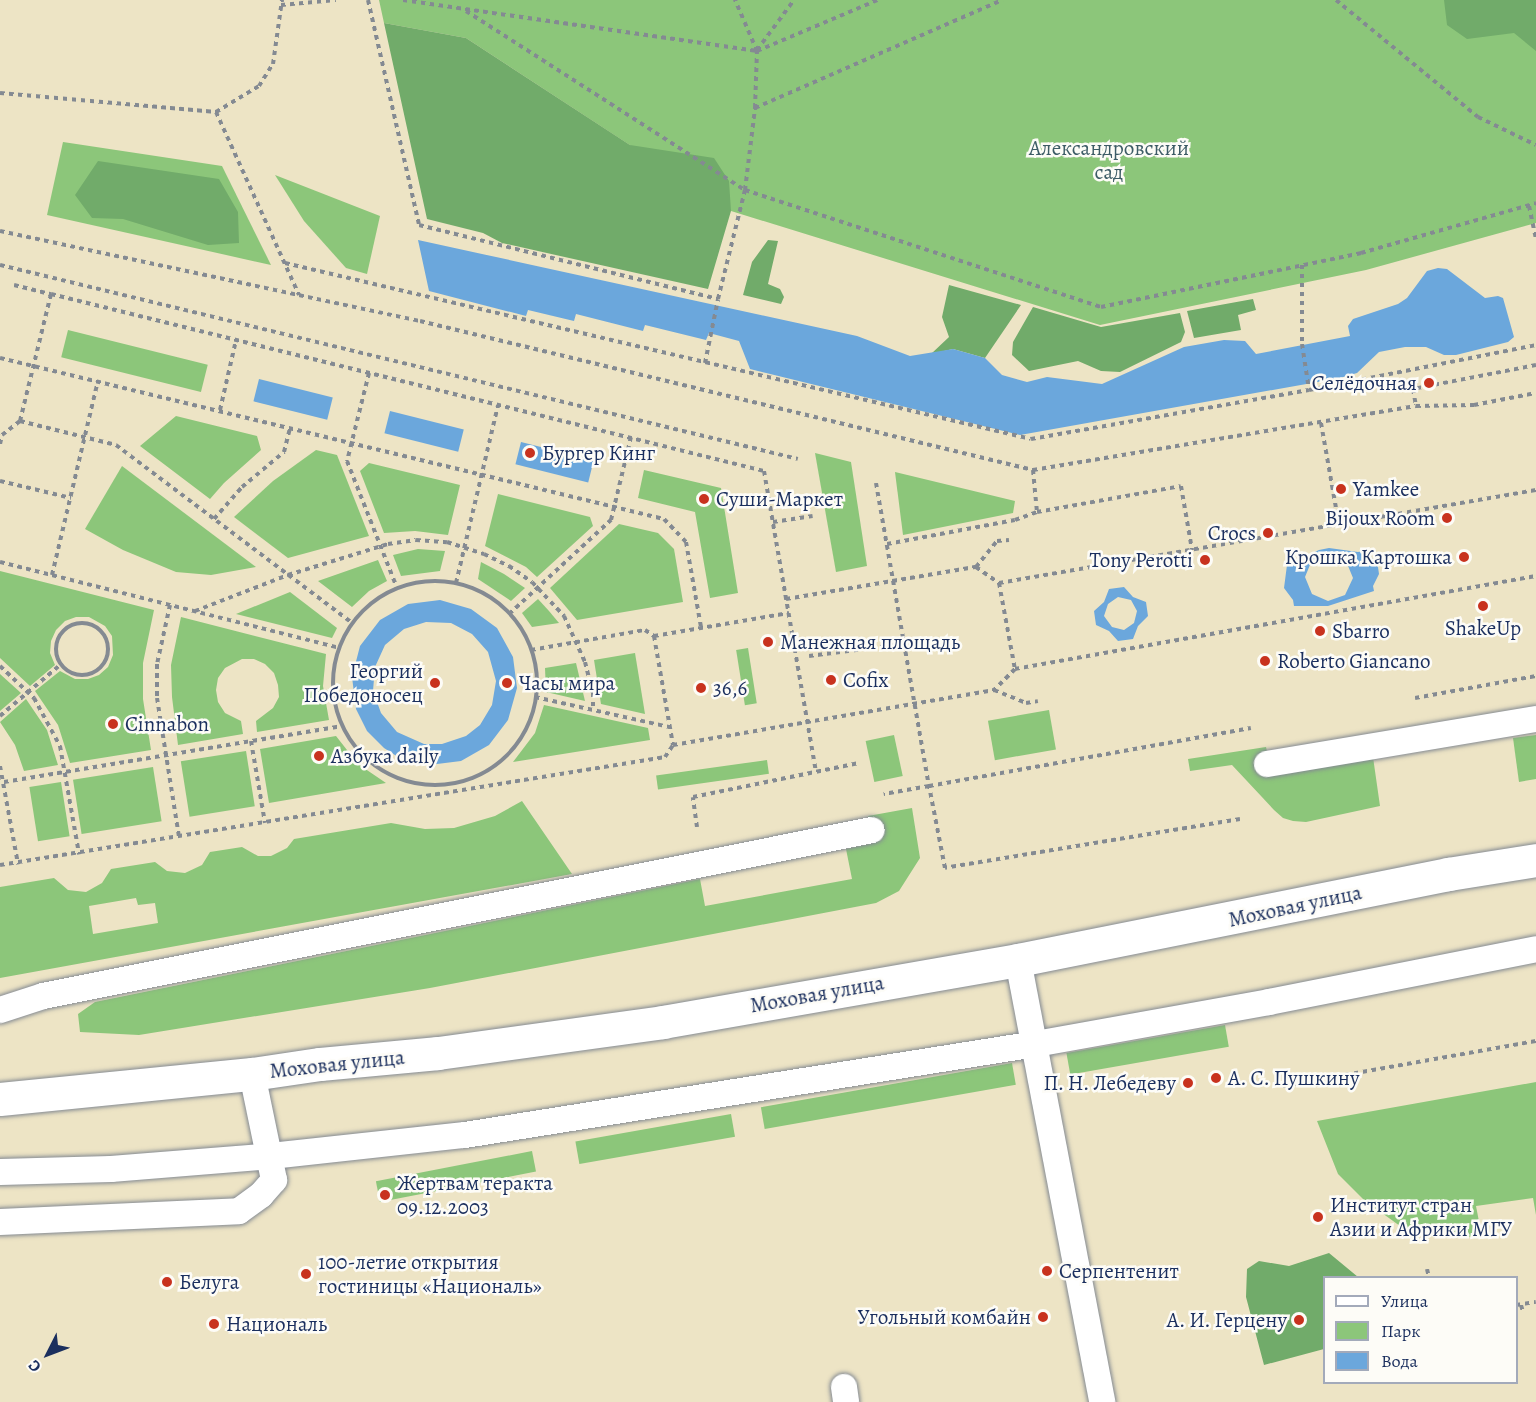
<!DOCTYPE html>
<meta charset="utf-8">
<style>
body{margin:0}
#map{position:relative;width:1536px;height:1402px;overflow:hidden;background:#ede4c5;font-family:Alegreya,serif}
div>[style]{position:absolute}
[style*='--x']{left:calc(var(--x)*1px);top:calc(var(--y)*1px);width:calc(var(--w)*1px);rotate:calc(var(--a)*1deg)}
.green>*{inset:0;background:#8cc67a;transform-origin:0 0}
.forest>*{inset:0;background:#71ab6a}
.water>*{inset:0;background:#6ba7dc;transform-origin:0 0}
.path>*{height:4px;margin-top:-2px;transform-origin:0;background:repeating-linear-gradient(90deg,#848a92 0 4.5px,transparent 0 9px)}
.path>.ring{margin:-2px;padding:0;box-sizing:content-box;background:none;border:4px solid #848a92;border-radius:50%}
.roads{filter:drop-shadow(0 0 2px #848a92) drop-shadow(0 0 2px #848a92)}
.service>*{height:26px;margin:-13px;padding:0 13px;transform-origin:13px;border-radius:13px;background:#fff}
.primary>*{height:33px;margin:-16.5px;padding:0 16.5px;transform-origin:16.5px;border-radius:16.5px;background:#fff}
.dots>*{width:16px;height:16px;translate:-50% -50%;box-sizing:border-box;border:3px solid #fdfcf7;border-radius:50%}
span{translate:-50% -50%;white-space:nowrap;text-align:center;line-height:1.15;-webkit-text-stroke:5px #fdfcf7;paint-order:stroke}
.park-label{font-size:21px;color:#3d5c66}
.poi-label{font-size:21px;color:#1b2f5e}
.right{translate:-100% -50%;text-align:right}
.left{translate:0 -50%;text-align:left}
.street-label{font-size:21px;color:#1b2f5e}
.legend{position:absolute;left:1323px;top:1276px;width:195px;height:108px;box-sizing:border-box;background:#fdfcf7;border:2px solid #a3aaba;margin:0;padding:8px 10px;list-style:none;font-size:18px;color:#1b2f5e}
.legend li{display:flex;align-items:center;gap:12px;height:30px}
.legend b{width:30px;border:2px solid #a3aaba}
.north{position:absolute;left:18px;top:1324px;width:60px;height:60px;-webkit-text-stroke:4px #fdfcf7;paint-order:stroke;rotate:228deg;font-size:16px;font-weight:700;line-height:24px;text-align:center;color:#1b2f5e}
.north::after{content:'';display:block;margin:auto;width:21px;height:27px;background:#1b2f5e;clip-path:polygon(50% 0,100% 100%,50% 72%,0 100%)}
</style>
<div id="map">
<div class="green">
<i style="clip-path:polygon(379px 0,1536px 0,1536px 223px,1366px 270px,1100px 325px,731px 211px,466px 38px,384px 23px)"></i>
<i style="clip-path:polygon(63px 142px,222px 166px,271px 265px,47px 215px)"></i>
<i style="clip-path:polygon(275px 175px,380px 216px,367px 274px,346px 268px,304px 221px)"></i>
<i style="left:68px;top:330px;width:144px;height:28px;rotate:14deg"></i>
<i style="clip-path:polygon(176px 416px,257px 436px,261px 450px,224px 483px,210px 499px,140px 446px)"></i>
<i style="clip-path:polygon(316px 450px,337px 455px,369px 536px,288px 558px,234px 517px,273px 481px)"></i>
<i style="clip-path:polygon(815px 453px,851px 462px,867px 566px,836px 572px)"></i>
<i style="clip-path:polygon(369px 463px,460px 485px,448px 535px,415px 531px,384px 533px,360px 471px)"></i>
<i style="clip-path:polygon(122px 466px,256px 567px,211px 575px,176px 572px,123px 550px,85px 529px)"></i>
<i style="clip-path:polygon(644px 470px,721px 488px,738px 593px,710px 598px,695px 512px,638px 498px)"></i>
<i style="clip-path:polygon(895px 472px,1015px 501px,1013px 513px,903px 535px)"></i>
<i style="clip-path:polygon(498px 494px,590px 517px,593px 526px,537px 577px,526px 567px,485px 546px)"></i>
<i style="clip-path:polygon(619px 524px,658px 533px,674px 549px,683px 602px,577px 620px,550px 588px)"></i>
<i style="clip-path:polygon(418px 549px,445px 551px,440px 571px,401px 576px,393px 555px)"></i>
<i style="clip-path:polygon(378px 560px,387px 581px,369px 591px,352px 607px,318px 581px)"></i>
<i style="clip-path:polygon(481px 562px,504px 574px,525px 588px,511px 601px,478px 579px)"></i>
<i style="clip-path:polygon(0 571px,154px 610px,143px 663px,143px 699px,151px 750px,70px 763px,58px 725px,35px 691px,60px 671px,75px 679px,88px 679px,99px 675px,108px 667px,113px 655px,112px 636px,105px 626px,89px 617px,76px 617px,65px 621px,56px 630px,51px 641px,50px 653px,55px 665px,30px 686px,0 658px)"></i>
<i style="clip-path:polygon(290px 592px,337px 628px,332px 638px,236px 614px)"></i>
<i style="clip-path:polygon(538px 599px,549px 611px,559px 623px,532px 627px,522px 613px)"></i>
<i style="clip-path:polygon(181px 617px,326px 654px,323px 686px,329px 720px,257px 732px,256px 721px,273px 708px,279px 697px,278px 685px,274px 673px,265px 664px,254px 659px,242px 659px,225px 668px,218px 678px,216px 690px,218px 702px,225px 713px,241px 721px,243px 734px,178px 745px,172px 697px,171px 665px)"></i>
<i style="left:748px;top:648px;width:56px;height:12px;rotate:81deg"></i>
<i style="clip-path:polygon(635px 653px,645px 714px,601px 704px,594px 660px)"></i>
<i style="clip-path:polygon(576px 663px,585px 701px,546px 692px,545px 668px)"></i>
<i style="clip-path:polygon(0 674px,21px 693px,0 711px)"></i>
<i style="clip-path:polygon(26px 699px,47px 730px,58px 765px,24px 771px,15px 745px,0 722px)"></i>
<i style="clip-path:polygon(544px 705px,648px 728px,650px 740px,513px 762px,535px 733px)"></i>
<i style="left:1049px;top:710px;width:40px;height:62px;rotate:80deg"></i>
<i style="left:894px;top:735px;width:42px;height:29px;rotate:78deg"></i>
<i style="clip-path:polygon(1536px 735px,1536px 779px,1519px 782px,1513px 738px)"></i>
<i style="clip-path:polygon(336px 736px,358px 764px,386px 783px,269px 803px,260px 749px)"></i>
<i style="clip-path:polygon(1266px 747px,1272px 772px,1373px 757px,1380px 806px,1306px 822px,1293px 821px,1283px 818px,1274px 810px,1232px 765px,1190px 771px,1188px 759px)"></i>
<i style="left:246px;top:751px;width:56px;height:66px;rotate:81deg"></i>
<i style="left:767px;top:760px;width:14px;height:112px;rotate:82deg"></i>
<i style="left:153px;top:767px;width:55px;height:81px;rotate:81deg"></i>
<i style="left:61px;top:782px;width:55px;height:32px;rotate:81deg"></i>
<i style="clip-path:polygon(evenodd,522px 801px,572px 874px,0 978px,0 887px,54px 878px,68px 890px,86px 892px,102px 883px,111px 869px,155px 862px,167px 871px,185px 873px,202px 865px,210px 852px,242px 847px,258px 856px,271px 856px,287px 848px,294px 839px,391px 823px,425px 829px,454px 828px,495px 816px,522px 801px,136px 898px,138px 905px,155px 903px,158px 923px,93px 934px,89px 906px,136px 898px)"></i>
<i style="clip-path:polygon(912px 808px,920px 858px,899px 891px,876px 903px,430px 988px,139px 1035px,80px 1032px,78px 1014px,95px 1002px,700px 879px,705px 906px,852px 879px,846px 849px,874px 843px,868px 816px)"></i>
<i style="left:1225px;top:1025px;width:22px;height:161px;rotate:80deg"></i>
<i style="left:1012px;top:1063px;width:22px;height:255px;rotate:80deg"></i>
<i style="clip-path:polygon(1536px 1082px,1536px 1215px,1533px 1198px,1476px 1206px,1482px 1237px,1428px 1236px,1400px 1226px,1364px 1200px,1338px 1174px,1317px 1121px)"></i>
<i style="left:731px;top:1114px;width:23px;height:158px;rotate:80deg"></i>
<i style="left:532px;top:1151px;width:21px;height:159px;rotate:79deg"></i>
</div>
<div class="forest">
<i style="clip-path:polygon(1444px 0,1536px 0,1536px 51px,1514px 33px,1467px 39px,1447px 25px)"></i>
<i style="clip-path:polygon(384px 23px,466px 38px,630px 145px,714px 158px,729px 181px,731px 211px,708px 289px,502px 243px,483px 233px,427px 219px)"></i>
<i style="clip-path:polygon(98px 161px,219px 179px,238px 212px,239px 243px,208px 245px,123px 219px,92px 218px,75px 195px)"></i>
<i style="clip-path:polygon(768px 240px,778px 241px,768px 284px,780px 289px,784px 297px,781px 304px,743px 295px,752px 262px)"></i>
<i style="clip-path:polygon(949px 285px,1021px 305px,985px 358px,953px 349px,931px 354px,949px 337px,942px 317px)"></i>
<i style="clip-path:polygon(1253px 299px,1256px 310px,1238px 315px,1241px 330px,1194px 338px,1187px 311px)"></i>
<i style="clip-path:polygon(1033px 307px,1101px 327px,1180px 313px,1185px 332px,1181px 342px,1120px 372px,1101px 371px,1078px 361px,1029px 371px,1012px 355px,1013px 342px)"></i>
<i style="clip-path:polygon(1329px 1253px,1358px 1277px,1324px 1278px,1324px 1349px,1264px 1365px,1246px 1297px,1247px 1269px,1259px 1261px,1289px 1266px)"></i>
</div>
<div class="water">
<i style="clip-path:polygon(418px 240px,857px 336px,910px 356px,953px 349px,985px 358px,1002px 375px,1027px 382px,1047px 377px,1102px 384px,1184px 347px,1224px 340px,1245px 341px,1256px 354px,1350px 336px,1348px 326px,1353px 319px,1398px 304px,1407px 298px,1427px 271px,1438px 268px,1447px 269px,1485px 298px,1498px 296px,1503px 298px,1514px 337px,1508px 342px,1456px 355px,1444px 355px,1426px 347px,1405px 347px,1379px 352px,1357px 373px,1340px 378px,1020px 435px,750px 369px,739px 341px,709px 333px,706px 340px,645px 325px,643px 331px,576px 314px,574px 321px,528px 310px,526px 316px,429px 291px)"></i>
<i style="left:259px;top:379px;width:76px;height:23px;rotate:14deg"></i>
<i style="left:390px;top:411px;width:76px;height:23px;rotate:14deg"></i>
<i style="left:521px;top:442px;width:75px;height:23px;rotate:14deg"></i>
<i style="clip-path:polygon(evenodd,1329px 548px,1358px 552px,1367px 550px,1378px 567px,1379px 574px,1373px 586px,1374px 591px,1328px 606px,1294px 606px,1293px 600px,1284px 588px,1287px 565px,1319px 550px,1329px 548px,1330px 554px,1346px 561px,1353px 578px,1345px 595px,1328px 601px,1312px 594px,1305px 577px,1312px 560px,1330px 554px)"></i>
<i style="clip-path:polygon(evenodd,1124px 587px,1133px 597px,1146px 602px,1148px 616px,1138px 626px,1133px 639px,1118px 641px,1109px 631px,1096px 625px,1094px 611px,1104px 602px,1109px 589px,1124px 587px,1118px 597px,1131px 600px,1137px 611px,1134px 623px,1124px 630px,1112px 627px,1104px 616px,1108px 604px,1118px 597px)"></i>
<i style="clip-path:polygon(evenodd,440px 600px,471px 609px,497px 628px,513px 657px,517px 688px,508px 720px,489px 745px,461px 761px,429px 765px,398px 757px,384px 748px,367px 731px,356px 709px,352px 677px,360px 646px,380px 620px,408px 604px,440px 600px,426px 622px,451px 623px,472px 634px,488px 652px,496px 681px,492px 705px,480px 725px,466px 736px,442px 744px,424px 744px,397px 732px,381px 713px,373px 691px,375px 667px,385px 645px,404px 629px,426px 622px)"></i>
</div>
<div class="path">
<i style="--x:368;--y:0;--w:231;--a:77.2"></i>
<i style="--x:419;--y:225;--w:308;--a:13.9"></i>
<i style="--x:718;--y:299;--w:112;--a:-76.1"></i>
<i style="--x:745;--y:190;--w:83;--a:-83"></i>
<i style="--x:755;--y:108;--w:57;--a:-88"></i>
<i style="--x:757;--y:51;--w:56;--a:-113.3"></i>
<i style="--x:403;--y:0;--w:358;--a:8.2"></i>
<i style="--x:757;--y:51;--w:131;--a:-22.9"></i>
<i style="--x:1336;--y:0;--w:184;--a:39.5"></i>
<i style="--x:1478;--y:117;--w:64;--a:25.8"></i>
<i style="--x:281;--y:5;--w:55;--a:-5.2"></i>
<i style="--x:466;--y:11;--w:331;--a:32.7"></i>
<i style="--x:745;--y:190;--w:375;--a:18.2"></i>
<i style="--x:1101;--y:307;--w:266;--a:-11.7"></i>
<i style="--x:1361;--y:253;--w:182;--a:-15.9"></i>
<i style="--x:757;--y:50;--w:62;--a:-53.5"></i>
<i style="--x:0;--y:93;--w:217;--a:5"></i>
<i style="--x:216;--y:112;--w:50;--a:-31.2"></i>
<i style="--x:259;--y:86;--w:26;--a:-58"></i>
<i style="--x:273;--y:64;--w:65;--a:-82"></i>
<i style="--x:755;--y:108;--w:270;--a:-23.6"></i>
<i style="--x:216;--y:112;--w:201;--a:65.6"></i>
<i style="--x:1529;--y:206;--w:34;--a:78"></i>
<i style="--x:0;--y:231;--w:430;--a:12.1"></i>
<i style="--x:420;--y:321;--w:631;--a:13.66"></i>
<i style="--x:1033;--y:470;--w:388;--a:-9.5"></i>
<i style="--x:285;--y:263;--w:766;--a:13.27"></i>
<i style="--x:1031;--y:439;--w:282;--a:-10"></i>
<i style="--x:1309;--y:390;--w:231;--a:-11.2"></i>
<i style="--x:0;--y:265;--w:821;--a:13.66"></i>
<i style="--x:1302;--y:265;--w:79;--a:90"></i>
<i style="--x:1302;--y:344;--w:47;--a:81.3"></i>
<i style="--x:14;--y:285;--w:38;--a:14"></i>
<i style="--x:0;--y:358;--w:683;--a:13.63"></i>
<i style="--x:664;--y:519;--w:32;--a:46"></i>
<i style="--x:686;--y:542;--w:86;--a:80"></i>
<i style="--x:705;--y:363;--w:65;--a:-78.5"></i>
<i style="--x:1536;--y:365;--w:125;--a:169"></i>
<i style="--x:1413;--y:389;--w:17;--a:80"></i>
<i style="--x:1416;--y:406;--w:58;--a:-1"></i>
<i style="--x:1474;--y:405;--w:63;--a:-11"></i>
<i style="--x:369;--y:373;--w:91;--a:104"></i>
<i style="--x:347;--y:461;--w:136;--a:68.5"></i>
<i style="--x:220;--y:410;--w:72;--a:-77.1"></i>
<i style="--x:20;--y:421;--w:99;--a:14"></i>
<i style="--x:116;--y:445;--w:296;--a:37"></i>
<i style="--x:1321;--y:423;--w:104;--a:80"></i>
<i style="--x:0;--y:444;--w:9;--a:-77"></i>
<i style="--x:2;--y:435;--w:23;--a:-38"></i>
<i style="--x:20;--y:421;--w:131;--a:-76.3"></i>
<i style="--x:51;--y:294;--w:735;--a:13.94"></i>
<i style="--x:764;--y:471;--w:304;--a:80.2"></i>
<i style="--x:1033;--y:470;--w:42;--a:84.6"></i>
<i style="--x:0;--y:481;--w:73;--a:13.5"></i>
<i style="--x:876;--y:483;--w:308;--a:80.1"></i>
<i style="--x:929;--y:786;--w:46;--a:169.9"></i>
<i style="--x:214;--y:519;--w:43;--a:-48.8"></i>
<i style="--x:242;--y:487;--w:55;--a:-39.8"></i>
<i style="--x:284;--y:452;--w:25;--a:-76"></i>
<i style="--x:773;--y:522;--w:40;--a:-8.5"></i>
<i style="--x:887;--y:544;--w:130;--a:-10.6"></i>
<i style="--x:1015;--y:520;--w:23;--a:-20"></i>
<i style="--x:1037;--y:512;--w:146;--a:-10.2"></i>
<i style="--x:1181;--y:486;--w:65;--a:80.2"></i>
<i style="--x:0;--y:562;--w:350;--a:14.2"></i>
<i style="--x:976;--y:567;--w:28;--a:35"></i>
<i style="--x:999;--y:583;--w:87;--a:79.5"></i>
<i style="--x:1015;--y:669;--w:30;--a:135"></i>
<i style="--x:52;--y:575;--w:199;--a:-76.7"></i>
<i class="ring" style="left:333px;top:581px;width:200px;height:200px"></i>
<i style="--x:456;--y:583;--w:183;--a:-76.7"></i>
<i style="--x:999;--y:583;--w:545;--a:-9.83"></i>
<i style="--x:786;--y:599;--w:193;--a:-9.6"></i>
<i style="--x:976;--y:567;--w:33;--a:-51"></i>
<i style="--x:997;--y:541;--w:12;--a:-5"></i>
<i style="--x:170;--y:605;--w:60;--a:102.4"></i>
<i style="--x:157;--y:664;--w:34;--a:90"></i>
<i style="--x:157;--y:698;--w:141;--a:81"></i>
<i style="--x:195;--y:611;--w:100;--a:-21.2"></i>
<i style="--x:288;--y:575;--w:105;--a:-17.2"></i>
<i style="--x:388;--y:544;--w:28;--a:-8"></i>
<i style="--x:416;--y:540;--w:31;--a:4"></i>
<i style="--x:447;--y:542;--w:39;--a:18"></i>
<i style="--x:484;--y:554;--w:28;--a:26"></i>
<i style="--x:509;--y:566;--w:28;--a:35"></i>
<i style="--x:532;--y:582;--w:47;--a:46.7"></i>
<i style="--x:564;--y:616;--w:51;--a:65.5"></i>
<i style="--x:585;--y:662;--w:32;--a:76"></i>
<i style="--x:593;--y:693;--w:16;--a:90"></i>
<i style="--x:509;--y:614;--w:139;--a:-42.7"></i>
<i style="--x:611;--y:520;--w:85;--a:-76.5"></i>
<i class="ring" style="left:56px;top:623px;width:48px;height:48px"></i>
<i style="--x:654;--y:636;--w:111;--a:80.1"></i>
<i style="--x:531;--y:650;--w:116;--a:-10"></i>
<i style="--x:645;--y:630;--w:11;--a:34"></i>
<i style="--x:654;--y:636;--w:137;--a:-9.7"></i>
<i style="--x:809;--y:656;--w:95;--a:-7.3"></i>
<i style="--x:0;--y:666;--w:47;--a:43.3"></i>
<i style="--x:34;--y:698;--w:55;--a:61.6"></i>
<i style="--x:60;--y:746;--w:110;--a:80"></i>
<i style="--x:1015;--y:669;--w:529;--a:-10.12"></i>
<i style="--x:535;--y:697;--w:137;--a:12.6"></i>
<i style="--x:1415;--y:698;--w:123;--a:-10.3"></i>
<i style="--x:0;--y:716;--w:80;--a:-40.4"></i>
<i style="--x:251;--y:741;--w:83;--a:80.3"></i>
<i style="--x:0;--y:766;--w:100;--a:79.6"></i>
<i style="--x:4;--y:782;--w:343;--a:-9.4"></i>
<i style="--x:1240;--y:819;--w:299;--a:170.6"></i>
<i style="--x:945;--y:868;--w:84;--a:-101"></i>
<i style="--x:929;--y:786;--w:327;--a:-10.2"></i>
<i style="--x:697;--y:827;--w:30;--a:-98"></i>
<i style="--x:693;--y:797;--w:168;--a:-11.6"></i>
<i style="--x:0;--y:865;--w:674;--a:-9.22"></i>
<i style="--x:665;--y:757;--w:14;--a:-56"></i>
<i style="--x:673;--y:745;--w:326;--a:-9.7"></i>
<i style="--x:994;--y:690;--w:35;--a:22"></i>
<i style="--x:1026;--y:703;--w:12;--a:-9"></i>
<i style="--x:1283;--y:1086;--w:257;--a:-10.1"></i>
<i style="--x:1427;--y:1269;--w:9;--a:77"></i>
<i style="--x:1516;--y:1305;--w:20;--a:-9"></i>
<i style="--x:1521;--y:1305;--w:7;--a:74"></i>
</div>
<div class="roads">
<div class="service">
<i style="--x:1267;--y:764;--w:273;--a:-9.5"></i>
<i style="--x:1018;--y:960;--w:450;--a:79.2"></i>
<i style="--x:0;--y:1010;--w:45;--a:-18"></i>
<i style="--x:43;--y:996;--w:845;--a:-11.32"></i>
<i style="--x:0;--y:1172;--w:111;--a:-1.5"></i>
<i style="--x:111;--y:1169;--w:161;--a:-4.6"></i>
<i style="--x:271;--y:1156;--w:195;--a:-6.2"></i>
<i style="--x:465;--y:1135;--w:578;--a:-9.06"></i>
<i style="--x:1036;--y:1044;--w:237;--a:-10.2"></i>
<i style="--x:1269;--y:1002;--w:272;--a:-11.2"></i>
<i style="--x:0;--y:1222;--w:239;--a:-2.6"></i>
<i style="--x:239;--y:1211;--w:27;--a:-36"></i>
<i style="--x:261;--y:1195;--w:20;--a:-49"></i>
<i style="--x:274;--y:1180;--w:108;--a:-101.7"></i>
<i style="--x:844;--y:1387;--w:15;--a:82"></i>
</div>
<div class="primary">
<i style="--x:0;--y:1099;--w:253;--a:-5.7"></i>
<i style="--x:252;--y:1074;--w:69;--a:-8.4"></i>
<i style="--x:320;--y:1064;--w:119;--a:-5.3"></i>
<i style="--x:438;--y:1053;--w:227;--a:-7.8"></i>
<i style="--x:663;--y:1022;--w:360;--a:-9.9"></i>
<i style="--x:1018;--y:960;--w:439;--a:-11.3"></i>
<i style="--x:1448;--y:874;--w:89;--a:-9"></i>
</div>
</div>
<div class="dots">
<i style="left:1429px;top:383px;background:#c8321e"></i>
<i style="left:530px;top:453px;background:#c8321e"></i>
<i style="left:1341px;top:489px;background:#c8321e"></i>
<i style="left:704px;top:499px;background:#c8321e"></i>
<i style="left:1447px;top:518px;background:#c8321e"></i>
<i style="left:1268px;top:533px;background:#c8321e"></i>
<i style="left:1464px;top:557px;background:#c8321e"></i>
<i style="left:1205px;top:560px;background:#c8321e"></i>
<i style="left:1483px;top:606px;background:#c8321e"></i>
<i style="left:1320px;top:631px;background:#c8321e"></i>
<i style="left:768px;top:642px;background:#c8321e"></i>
<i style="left:1265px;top:661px;background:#c8321e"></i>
<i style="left:831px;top:680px;background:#c8321e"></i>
<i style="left:435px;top:683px;background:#c8321e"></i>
<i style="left:507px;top:683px;background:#c8321e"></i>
<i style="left:701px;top:688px;background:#c8321e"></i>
<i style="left:113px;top:724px;background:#c8321e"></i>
<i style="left:319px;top:756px;background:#c8321e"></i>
<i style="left:1216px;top:1078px;background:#c8321e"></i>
<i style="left:1188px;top:1083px;background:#c8321e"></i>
<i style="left:385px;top:1195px;background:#c8321e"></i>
<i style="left:1318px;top:1217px;background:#c8321e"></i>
<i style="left:1047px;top:1271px;background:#c8321e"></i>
<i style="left:306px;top:1274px;background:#c8321e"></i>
<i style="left:167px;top:1282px;background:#c8321e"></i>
<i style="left:1043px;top:1317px;background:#c8321e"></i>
<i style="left:1299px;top:1320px;background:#c8321e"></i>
<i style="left:214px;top:1324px;background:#c8321e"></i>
</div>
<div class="park-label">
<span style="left:1109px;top:160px">Александровский<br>сад</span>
</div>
<div class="poi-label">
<span class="right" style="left:1417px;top:383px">Селёдочная</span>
<span class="left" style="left:542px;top:453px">Бургер Кинг</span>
<span class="left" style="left:1353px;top:489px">Yamkee</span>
<span class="left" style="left:716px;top:499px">Суши-Маркет</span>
<span class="right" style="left:1435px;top:518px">Bijoux Room</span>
<span class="right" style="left:1256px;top:533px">Crocs</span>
<span class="right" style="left:1452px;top:557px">Крошка Картошка</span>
<span class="right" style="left:1193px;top:560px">Tony Perotti</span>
<span style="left:1483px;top:628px">ShakeUp</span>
<span class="left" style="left:1332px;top:631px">Sbarro</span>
<span class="left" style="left:780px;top:642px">Манежная площадь</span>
<span class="left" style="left:1277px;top:661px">Roberto Giancano</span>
<span class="right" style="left:423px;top:683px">Георгий<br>Победоносец</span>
<span class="left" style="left:843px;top:680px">Cofix</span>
<span class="left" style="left:519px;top:683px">Часы мира</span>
<span class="left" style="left:713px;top:688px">36,6</span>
<span class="left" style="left:125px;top:724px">Cinnabon</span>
<span class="left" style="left:331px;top:756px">Азбука daily</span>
<span class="left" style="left:1228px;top:1078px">А. С. Пушкину</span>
<span class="right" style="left:1176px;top:1083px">П. Н. Лебедеву</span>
<span class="left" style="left:397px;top:1195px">Жертвам теракта<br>09.12.2003</span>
<span class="left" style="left:1330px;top:1217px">Институт стран<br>Азии и Африки МГУ</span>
<span class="left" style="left:318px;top:1274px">100-летие открытия<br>гостиницы «Националь»</span>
<span class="left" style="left:1059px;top:1271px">Серпентенит</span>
<span class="left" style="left:179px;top:1282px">Белуга</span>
<span class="right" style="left:1031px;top:1317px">Угольный комбайн</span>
<span class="right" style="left:1287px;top:1320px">А. И. Герцену</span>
<span class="left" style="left:226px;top:1324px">Националь</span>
</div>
<div class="street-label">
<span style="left:1295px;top:906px;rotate:-12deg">Моховая улица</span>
<span style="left:817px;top:994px;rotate:-10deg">Моховая улица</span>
<span style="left:337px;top:1064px;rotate:-6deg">Моховая улица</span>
</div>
<ul class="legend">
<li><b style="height:8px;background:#fff"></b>Улица</li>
<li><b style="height:16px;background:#8cc67a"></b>Парк</li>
<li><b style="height:16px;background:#6ba7dc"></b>Вода</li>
</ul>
<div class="north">С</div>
</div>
